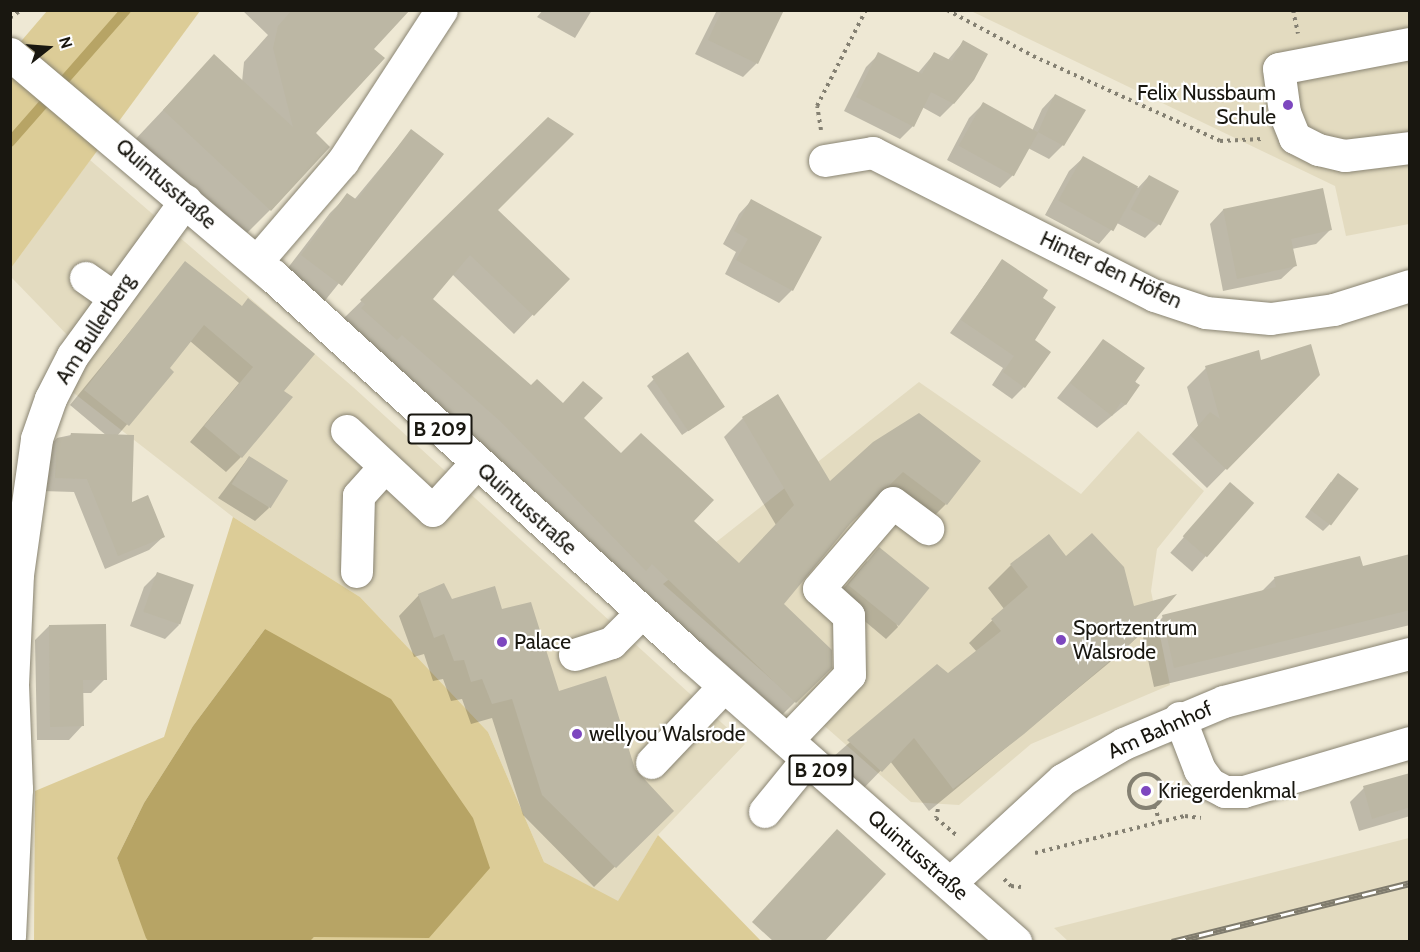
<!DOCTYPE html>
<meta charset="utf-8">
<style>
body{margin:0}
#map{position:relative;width:1420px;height:952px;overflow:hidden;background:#eee8d4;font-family:Cabin,sans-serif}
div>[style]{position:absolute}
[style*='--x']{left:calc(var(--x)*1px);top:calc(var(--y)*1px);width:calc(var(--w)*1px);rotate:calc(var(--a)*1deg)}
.built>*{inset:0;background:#e3dbc0}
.green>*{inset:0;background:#dccc97}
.water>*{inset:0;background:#b7a465}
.shadow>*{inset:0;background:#0003;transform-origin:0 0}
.stream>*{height:10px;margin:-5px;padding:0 5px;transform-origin:5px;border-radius:5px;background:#b7a465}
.building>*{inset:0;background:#bcb7a4;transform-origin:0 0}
.path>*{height:4px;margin-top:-2px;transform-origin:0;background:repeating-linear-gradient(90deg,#848072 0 3px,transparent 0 7.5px)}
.path>.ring{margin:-2px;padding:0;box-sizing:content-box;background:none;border:4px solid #848072;border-radius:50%}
.roads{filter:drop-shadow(0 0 2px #898472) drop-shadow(0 0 2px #898472)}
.minor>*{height:32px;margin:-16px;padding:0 16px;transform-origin:16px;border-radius:16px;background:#fff}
.major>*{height:33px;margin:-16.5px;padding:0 16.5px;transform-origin:16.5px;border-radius:16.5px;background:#fff}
.rail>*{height:7px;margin-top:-3.5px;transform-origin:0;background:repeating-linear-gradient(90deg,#fff 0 14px,#7f7b6d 0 28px);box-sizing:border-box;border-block:2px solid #7f7b6d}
.dots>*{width:16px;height:16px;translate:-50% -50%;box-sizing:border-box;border:3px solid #fff;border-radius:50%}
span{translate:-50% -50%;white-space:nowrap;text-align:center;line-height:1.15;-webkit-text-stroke:4.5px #fff;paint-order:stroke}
.shield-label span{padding:2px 4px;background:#fff;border:2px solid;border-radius:4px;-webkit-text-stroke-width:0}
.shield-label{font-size:20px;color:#191710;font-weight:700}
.poi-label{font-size:21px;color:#191710}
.right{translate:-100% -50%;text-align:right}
.left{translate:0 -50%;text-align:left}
.street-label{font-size:21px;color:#191710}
.frame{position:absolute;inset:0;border:12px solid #191710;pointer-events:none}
.north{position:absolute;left:18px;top:18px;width:60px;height:60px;-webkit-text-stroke:4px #fff;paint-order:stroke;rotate:73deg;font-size:16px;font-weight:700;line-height:24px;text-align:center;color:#191710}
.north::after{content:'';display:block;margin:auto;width:21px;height:27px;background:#191710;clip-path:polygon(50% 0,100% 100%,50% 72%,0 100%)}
</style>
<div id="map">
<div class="built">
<i style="clip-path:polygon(971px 11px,1409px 11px,1409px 224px,1346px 236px,1335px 186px)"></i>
<i style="clip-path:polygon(90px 160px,353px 387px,745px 744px,658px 835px,618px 902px,544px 862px,488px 732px,360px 597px,233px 517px,57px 380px,73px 341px,11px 277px,11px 268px)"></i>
<i style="clip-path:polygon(919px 382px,1081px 494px,1138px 431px,1204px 491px,1157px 549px,1151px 591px,1170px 685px,1031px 744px,959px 805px,911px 802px,663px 584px)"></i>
<i style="clip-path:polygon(1409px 838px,1409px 941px,1069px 942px,1054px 928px)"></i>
</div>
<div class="green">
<i style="clip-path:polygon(47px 11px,200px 11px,11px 268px,11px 53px)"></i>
<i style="clip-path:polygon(233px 517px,360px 597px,488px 732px,544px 862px,618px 901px,658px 835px,761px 941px,309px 941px,314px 937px,265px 629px,193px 726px,144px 803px,117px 858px,149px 941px,34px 942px,35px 791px,164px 737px)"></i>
</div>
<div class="water">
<i style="clip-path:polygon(265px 629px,391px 699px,473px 818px,490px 868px,429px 938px,314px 937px,309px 942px,149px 942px,146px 938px,117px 858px,144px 803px,193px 726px)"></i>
</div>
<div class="shadow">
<i style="clip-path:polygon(242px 10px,408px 10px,372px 49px,314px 133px,270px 210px,236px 244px,130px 145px,214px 56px,242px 82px,244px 62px,268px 35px)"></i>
<i style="clip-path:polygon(543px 10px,592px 10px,575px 38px,537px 17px)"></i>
<i style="clip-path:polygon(717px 10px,766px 10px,779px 17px,757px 63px,743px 77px,695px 54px)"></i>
<i style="clip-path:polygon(963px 42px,953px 104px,940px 117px,922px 107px,913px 126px,900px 139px,844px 111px,866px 67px,879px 54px,918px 73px,934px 54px,947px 61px)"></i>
<i style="clip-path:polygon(1055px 95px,1063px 145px,1049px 159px,1028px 148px,1014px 174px,1000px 188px,947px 160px,969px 118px,983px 104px,1032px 131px,1042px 109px)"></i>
<i style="clip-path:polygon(548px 119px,495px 210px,567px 279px,514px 334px,452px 274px,430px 299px,531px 387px,582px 418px,738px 565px,776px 525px,724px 437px,743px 418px,830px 484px,874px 443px,946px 504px,927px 523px,883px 490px,847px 525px,782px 604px,830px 667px,776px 721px,342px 320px)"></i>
<i style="clip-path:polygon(411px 131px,442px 155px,323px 303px,284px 273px,330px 213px,348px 195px,354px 200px)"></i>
<i style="clip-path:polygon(1083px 158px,1138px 188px,1149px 176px,1159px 224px,1145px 238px,1117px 223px,1099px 244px,1045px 215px,1069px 171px)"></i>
<i style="clip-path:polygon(751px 201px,792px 290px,779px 303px,725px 274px,736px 252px,723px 244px,739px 214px)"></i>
<i style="clip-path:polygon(1223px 210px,1330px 230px,1316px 244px,1292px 249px,1295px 266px,1281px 279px,1223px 291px,1210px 224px)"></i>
<i style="clip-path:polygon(1002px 261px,1040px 298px,1024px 387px,1012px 399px,992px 385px,1003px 368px,950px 333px)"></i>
<i style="clip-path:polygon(186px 263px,282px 391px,241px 457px,226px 472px,190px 442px,239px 383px,190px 341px,168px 369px,172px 372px,117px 436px,130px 504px,163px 537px,149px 550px,105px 569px,74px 492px,42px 491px,44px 452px,57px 438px,71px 435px,107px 436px,70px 405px)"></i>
<i style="clip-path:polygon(1103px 341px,1138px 385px,1125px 405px,1097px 428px,1057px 398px)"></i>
<i style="clip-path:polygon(1260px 362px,1319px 374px,1207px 488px,1172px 454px,1198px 426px,1187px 387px,1206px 368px)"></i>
<i style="clip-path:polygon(654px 379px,723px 407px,682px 435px,647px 386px)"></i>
<i style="clip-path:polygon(249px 457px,269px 508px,255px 521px,218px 498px)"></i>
<i style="clip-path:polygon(1331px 482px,1330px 524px,1323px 531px,1305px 517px)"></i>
<i style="left:1230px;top:484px;width:29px;height:91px;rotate:41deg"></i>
<i style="clip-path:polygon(1410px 556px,1410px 625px,1154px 687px,1143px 637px,1163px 617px,1261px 592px,1274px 579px,1362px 568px)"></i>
<i style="clip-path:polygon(1065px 558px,1133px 608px,1145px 629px,1121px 653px,929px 811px,890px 761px,858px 794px,825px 764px,937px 666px,948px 675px,977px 652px,969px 643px,1004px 609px,988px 588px,1011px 565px)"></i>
<i style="clip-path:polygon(867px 561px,898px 627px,886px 639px,836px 597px)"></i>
<i style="clip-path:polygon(158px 573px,179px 625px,165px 639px,130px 626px,144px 587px)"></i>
<i style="clip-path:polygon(419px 595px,501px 611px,558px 692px,672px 811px,594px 887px,523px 815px,492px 718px,471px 724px,462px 699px,451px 701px,443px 679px,433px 681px,424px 654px,414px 657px,399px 616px)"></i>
<i style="clip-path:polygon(49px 626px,105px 679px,91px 693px,82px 693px,82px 726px,69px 740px,37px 740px,35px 640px)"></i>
<i style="clip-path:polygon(1410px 774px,1410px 816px,1359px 831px,1350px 802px,1364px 788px)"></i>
</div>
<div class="stream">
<i style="--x:10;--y:142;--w:176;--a:-48.7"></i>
</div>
<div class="building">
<i style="clip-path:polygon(292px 10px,410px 10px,374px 49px,385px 58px,316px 133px,330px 147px,271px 211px,163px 110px,214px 54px,293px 127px,273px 48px,278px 26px)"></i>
<i style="clip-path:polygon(722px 10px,784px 10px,758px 64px,708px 40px)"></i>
<i style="clip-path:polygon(963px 40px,988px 54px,974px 80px,954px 104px,931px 92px,914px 127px,856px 97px,878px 52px,922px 74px,934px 52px,952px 61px)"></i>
<i style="clip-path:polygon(1055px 94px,1086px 110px,1064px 146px,1038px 132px)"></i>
<i style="left:983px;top:102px;width:63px;height:50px;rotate:29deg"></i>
<i style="clip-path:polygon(548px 117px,574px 134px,498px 210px,570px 279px,534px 316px,470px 255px,433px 299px,531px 385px,537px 379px,563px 403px,583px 381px,603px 398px,584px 418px,621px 453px,641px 433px,714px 500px,694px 521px,739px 563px,794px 505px,742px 417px,778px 394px,830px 481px,873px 442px,919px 413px,981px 461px,947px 505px,903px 472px,850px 524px,784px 604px,832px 650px,832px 668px,796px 703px,652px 564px,646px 571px,499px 420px,402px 335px,397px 340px,361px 308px,365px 304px,360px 300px)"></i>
<i style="clip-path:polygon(411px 129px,444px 154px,342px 286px,301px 255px,347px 193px,357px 200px)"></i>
<i style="left:1083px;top:156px;width:63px;height:51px;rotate:29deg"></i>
<i style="left:1149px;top:175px;width:34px;height:39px;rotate:28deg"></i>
<i style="clip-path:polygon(1323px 188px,1332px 230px,1291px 239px,1297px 266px,1237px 279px,1223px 209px)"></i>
<i style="clip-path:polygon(751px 199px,822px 237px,793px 291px,736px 260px,748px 239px,734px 231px)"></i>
<i style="clip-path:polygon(1002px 259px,1048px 290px,1043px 298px,1056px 307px,1035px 340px,1051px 352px,1025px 388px,1003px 372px,1014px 356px,961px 320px)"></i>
<i style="clip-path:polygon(185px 261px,242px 306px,248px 298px,315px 354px,284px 391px,293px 397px,242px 458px,204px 426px,253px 367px,204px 325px,170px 368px,174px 372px,129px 426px,84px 390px)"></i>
<i style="clip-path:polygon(1103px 339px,1145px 368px,1135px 382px,1140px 385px,1126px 405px,1121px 402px,1112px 416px,1070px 383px)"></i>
<i style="clip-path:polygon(1311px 344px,1320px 375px,1227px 470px,1190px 435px,1210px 412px,1220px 419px,1205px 366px,1259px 350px,1261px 360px)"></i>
<i style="left:688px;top:352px;width:66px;height:44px;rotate:56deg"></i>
<i style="clip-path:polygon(71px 433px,134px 435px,132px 502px,148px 495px,165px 537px,118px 556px,87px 479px,55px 478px,57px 438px,70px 437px)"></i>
<i style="left:249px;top:456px;width:46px;height:33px;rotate:32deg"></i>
<i style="left:1338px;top:473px;width:26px;height:46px;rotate:37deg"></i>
<i style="left:1230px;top:482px;width:32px;height:72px;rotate:41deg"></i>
<i style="clip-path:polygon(1092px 533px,1124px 567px,1134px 606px,1177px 594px,1146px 630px,1024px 734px,953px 789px,914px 738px,882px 772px,847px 740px,937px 664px,948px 673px,1001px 631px,991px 619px,1028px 587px,1010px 564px,1049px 534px,1066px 556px)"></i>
<i style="left:879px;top:547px;width:65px;height:49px;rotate:39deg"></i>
<i style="clip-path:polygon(1410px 554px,1410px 610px,1174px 668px,1162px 615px,1276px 587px,1274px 577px,1360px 556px,1363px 566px)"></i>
<i style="left:157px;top:572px;width:39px;height:42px;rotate:19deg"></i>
<i style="clip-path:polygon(444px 583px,452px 599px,495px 586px,502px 609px,531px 602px,559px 691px,606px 676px,635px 769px,674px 811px,616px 868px,542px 795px,512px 699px,492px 704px,482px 679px,471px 682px,464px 660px,454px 661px,444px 634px,434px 638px,418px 594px)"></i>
<i style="clip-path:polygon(106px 624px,107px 680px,83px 680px,84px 726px,50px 727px,49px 625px)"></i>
<i style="clip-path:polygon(1410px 773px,1410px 807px,1372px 819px,1363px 786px)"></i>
<i style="clip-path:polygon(837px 829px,886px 874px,824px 942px,774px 942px,752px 922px)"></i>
</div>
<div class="path">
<i style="--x:947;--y:10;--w:98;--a:28.1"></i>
<i style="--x:1033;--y:56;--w:205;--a:24.4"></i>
<i style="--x:1220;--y:141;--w:42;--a:-2.7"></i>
<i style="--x:1293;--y:10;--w:24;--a:78"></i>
<i style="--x:10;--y:18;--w:14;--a:-36"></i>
<i style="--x:821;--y:130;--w:24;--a:-99"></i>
<i style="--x:817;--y:106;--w:108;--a:-63"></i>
<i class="ring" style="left:1129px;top:774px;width:30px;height:30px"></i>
<i style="--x:1154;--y:806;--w:17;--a:69"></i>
<i style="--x:938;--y:809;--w:9;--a:103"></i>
<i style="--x:936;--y:818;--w:26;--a:40"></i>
<i style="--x:1035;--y:853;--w:154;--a:-13.9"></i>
<i style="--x:1185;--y:816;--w:16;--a:7"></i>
<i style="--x:1004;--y:879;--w:10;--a:45"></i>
<i style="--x:1011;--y:886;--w:10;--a:6"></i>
</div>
<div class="roads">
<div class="minor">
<i style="--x:1410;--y:44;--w:133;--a:169.2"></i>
<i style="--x:1279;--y:69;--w:44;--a:82.2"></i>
<i style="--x:1285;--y:113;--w:27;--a:68"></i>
<i style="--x:1295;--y:138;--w:27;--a:27"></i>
<i style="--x:1319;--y:150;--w:27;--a:13"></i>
<i style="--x:1345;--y:156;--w:65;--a:-7"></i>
<i style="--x:825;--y:161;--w:49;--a:-9.5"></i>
<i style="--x:873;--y:153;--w:316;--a:26.9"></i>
<i style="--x:1155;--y:296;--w:54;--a:18.4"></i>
<i style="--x:1206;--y:313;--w:65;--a:5.3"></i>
<i style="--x:1271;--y:319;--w:64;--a:-8.1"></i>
<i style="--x:1334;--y:310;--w:80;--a:-17.5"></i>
<i style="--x:257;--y:262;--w:132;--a:-49.3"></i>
<i style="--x:343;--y:162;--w:181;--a:-56.9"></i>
<i style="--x:86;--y:278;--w:33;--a:35"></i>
<i style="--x:347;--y:431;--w:117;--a:42.9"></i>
<i style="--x:433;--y:511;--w:65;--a:-47.5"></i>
<i style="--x:357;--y:572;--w:76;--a:-88.5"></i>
<i style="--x:359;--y:496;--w:39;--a:-48"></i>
<i style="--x:575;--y:655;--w:39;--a:-18"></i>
<i style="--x:612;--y:643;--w:42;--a:-45"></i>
<i style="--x:1180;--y:718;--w:56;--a:69"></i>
<i style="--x:1200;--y:770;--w:17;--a:54"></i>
<i style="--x:1210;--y:784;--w:17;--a:28"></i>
<i style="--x:1225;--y:792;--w:19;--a:0"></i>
<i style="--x:1244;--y:792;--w:173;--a:-16.4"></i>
<i style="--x:787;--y:741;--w:91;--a:-46.3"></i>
<i style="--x:850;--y:675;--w:59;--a:-91"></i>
<i style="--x:849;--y:616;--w:40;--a:-138"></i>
<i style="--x:819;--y:589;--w:113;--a:-49.3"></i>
<i style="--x:893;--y:503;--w:44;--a:36.6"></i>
<i style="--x:652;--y:763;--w:105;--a:-46.5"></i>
<i style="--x:765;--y:812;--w:68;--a:-50.9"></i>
<i style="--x:951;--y:883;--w:152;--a:-42.6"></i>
<i style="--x:1063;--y:780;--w:71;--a:-30.5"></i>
<i style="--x:1124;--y:744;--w:108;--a:-22.8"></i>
<i style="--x:1224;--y:702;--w:192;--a:-14.5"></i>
<i style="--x:10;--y:937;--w:148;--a:-87.3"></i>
<i style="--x:17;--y:789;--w:104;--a:-92.2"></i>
<i style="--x:13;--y:685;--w:110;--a:-87.4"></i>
<i style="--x:18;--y:575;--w:137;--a:-82"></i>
<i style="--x:37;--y:439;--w:42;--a:-70.7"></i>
<i style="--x:51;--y:399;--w:48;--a:-62.9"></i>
<i style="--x:73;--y:356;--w:192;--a:-53.9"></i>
</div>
<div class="major">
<i style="--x:10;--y:54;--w:344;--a:40.2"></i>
<i style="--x:273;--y:276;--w:566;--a:42.28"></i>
<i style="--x:692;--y:657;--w:431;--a:41.4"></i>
</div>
</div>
<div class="rail">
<i style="--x:1172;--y:942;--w:245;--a:-13.9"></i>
</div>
<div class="dots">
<i style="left:1288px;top:105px;background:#7d47bf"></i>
<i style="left:1061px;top:640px;background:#7d47bf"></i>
<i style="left:502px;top:642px;background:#7d47bf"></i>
<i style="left:577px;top:734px;background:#7d47bf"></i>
<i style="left:1146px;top:791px;background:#7d47bf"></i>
</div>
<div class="shield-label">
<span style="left:440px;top:429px">B 209</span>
<span style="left:821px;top:770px">B 209</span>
</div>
<div class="poi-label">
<span class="right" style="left:1276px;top:105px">Felix Nussbaum<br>Schule</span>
<span class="left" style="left:1073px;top:640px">Sportzentrum<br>Walsrode</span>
<span class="left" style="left:514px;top:642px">Palace</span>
<span class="left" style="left:589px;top:734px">wellyou Walsrode</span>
<span class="left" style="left:1158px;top:791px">Kriegerdenkmal</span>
</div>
<div class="street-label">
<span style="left:166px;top:184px;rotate:41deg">Quintusstraße</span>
<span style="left:1111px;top:270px;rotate:25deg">Hinter den Höfen</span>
<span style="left:95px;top:329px;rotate:-57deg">Am Bullerberg</span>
<span style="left:527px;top:509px;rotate:42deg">Quintusstraße</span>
<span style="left:1160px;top:730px;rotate:-24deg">Am Bahnhof</span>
<span style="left:918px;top:855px;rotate:41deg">Quintusstraße</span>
</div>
<div class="frame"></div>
<div class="north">N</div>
</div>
